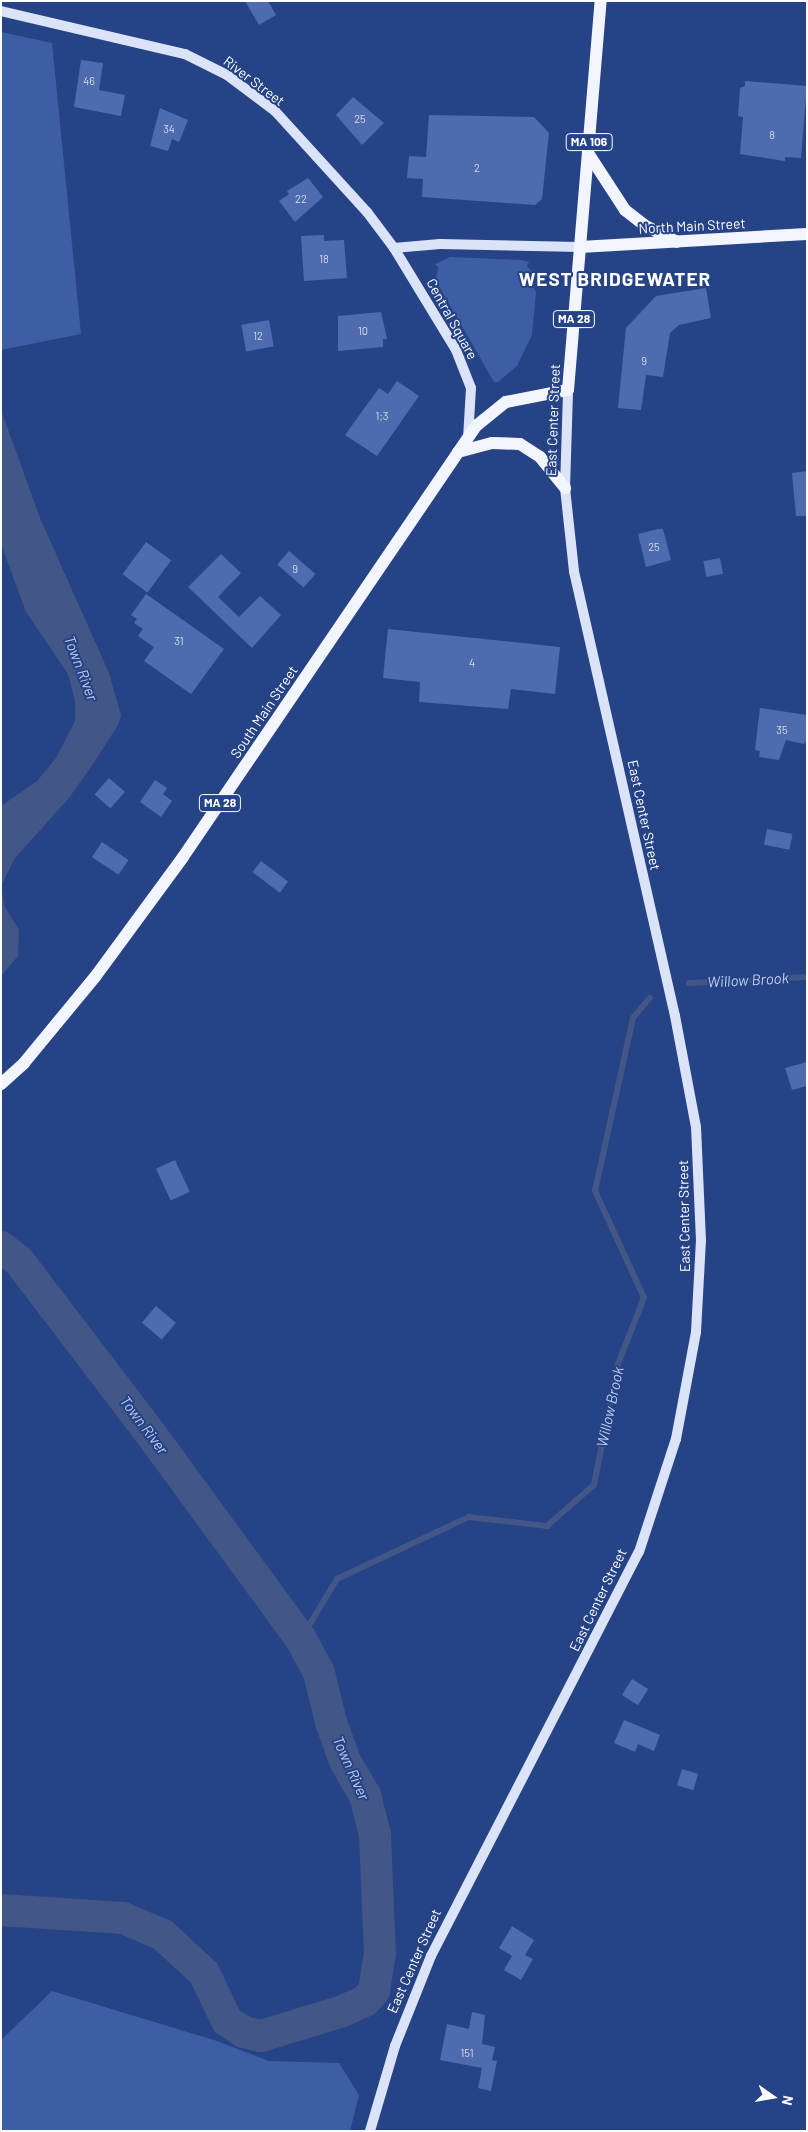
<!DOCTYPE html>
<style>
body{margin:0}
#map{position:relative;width:808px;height:2132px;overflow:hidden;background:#264386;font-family:Barlow,sans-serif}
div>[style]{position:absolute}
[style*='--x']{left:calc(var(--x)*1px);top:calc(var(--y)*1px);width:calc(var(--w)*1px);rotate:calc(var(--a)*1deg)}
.green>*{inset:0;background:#3d5da4}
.water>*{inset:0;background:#425687}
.stream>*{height:5.5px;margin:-2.75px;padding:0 2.75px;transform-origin:2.75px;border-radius:2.75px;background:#425687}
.river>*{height:32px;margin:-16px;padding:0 16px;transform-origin:16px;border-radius:16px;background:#425687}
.building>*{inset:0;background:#4e6cad;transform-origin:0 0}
.secondary>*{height:10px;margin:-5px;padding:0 5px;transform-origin:5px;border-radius:5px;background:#dae3f7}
.primary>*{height:12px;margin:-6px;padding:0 6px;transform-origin:6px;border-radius:6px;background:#f3f5fe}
span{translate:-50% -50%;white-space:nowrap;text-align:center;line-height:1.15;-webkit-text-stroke:4px #264386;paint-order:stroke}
.number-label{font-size:11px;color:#d3daea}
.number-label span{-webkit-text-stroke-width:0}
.shield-label span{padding:1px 4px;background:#264386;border:1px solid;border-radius:4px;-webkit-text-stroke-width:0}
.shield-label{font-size:12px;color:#fff;font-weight:700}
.street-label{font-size:14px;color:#fff}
.water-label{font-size:15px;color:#bcccef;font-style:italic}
.district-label{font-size:19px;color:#fff;font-weight:700;letter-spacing:1px}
.frame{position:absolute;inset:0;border:2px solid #fff;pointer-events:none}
.north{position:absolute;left:748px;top:2072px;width:50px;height:50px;-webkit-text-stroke:4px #264386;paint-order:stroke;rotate:103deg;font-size:14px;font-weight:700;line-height:20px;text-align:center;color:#fff}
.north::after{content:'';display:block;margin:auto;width:18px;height:22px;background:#fff;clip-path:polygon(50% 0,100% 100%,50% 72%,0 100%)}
</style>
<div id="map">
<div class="green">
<i style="clip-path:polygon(1px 32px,52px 43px,81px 334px,1px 350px)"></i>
<i style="clip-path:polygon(450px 257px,522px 260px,529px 262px,527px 266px,535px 275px,531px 282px,536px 292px,532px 335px,517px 366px,498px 382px,494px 382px,436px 281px,438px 267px,435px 264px)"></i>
<i style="clip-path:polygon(52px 1991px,217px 2041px,269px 2061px,339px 2063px,359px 2095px,350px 2131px,1px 2131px,1px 2040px)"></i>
</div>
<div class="water">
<i style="clip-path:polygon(1px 410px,40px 518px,109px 673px,121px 715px,118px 725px,95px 761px,69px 798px,15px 858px,1px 886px,1px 806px,37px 781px,56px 758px,75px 721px,75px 700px,68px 674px,26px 612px,1px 544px)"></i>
<i style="clip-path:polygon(1px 887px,5px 907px,19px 930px,18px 956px,1px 976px)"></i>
</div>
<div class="stream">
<i style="--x:689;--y:983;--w:118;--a:-2.9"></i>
<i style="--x:301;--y:1639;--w:70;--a:-59"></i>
<i style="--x:337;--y:1579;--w:146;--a:-25.2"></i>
<i style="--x:469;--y:1517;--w:79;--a:6.6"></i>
<i style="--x:547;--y:1526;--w:62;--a:-41.1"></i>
<i style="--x:594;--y:1485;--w:123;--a:-78.8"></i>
<i style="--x:618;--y:1364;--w:71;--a:-68.5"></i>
<i style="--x:644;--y:1298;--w:118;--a:-114.6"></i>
<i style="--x:595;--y:1191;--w:177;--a:-77.6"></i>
<i style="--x:633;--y:1018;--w:26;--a:-50"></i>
</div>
<div class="river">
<i style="--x:1;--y:1247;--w:23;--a:38"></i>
<i style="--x:19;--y:1261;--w:221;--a:52.7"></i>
<i style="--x:153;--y:1437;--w:250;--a:53.8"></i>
<i style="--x:301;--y:1639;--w:38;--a:62"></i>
<i style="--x:319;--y:1673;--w:50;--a:76.2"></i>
<i style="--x:331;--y:1722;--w:41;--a:70.3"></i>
<i style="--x:345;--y:1761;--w:39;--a:60"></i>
<i style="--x:365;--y:1795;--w:41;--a:76"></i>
<i style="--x:375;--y:1835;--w:118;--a:87.6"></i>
<i style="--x:380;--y:1953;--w:38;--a:99"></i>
<i style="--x:374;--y:1991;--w:13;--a:132"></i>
<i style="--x:365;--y:2001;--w:24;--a:156"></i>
<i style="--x:343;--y:2011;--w:86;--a:163"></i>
<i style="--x:261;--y:2036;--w:17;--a:-167"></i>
<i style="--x:244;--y:2032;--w:20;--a:-147"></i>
<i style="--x:227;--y:2021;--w:53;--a:-115.6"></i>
<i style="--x:204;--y:1973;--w:56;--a:-137.2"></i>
<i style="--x:163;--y:1935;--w:43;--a:-157"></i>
<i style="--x:123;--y:1918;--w:122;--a:-176.2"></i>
</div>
<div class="building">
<i style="clip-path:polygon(245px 1px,268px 1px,276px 15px,259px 25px)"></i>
<i style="clip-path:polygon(81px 60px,103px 63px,99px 90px,125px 95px,121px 116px,74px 107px)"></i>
<i style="clip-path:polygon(745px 81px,807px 86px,801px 158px,785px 157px,785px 161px,740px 154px,743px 117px,738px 116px,740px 88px,745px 86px)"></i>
<i style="clip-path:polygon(353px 97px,384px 123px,362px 145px,336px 115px)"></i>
<i style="clip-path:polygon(160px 108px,188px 120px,179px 142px,172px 139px,168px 151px,150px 146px)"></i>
<i style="clip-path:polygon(429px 115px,534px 117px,549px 133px,542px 199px,535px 205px,422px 197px,423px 179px,407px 178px,409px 156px,426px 157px)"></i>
<i style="clip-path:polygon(308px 178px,323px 197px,295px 222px,279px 201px,289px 194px,287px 191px)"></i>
<i style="clip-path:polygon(324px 235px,324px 241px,344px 240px,347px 278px,304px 281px,301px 236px)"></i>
<i style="clip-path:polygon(706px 288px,711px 318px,679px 325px,670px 333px,663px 377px,646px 375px,641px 410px,618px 408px,626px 328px,656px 296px)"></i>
<i style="clip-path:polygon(381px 312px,387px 339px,383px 339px,383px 347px,338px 351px,338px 316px)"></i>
<i style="left:269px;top:320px;width:27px;height:28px;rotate:80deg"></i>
<i style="clip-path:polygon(397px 381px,419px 396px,377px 456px,345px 435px,379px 388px,388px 394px)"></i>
<i style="clip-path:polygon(807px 471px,807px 516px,796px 516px,792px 473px)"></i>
<i style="clip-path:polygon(658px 529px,663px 529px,671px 560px,646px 567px,638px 534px)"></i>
<i style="left:146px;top:542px;width:31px;height:40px;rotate:36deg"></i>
<i style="left:289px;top:551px;width:35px;height:18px;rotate:41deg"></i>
<i style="clip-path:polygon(221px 554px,241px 573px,218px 597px,239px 617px,260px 596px,281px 615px,252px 648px,188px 587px)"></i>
<i style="left:720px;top:558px;width:16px;height:17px;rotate:79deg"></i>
<i style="clip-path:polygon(146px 594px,224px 649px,191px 694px,144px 661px,154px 647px,138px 636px,143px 629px,134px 623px,137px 619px,131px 615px)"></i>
<i style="clip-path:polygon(388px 629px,560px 647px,555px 694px,511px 689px,508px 709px,419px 702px,420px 682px,383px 678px)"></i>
<i style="clip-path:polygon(760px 708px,807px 715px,807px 740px,804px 744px,786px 740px,779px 760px,759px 757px,760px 751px,755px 750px)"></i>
<i style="left:109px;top:778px;width:21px;height:22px;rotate:41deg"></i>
<i style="clip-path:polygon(155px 780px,167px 788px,163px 794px,172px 801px,161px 817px,140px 802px)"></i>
<i style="left:767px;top:829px;width:26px;height:16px;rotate:11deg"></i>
<i style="left:102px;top:842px;width:32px;height:18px;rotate:34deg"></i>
<i style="left:261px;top:861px;width:34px;height:14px;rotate:37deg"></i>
<i style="clip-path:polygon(807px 1062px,807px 1086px,792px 1090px,785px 1068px)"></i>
<i style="left:175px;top:1160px;width:35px;height:21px;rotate:65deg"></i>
<i style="left:156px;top:1306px;width:26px;height:22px;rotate:40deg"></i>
<i style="left:632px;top:1679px;width:19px;height:19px;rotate:32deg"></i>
<i style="clip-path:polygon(624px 1720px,660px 1735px,654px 1751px,638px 1744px,635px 1752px,614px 1743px)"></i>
<i style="left:682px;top:1769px;width:17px;height:17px;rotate:17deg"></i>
<i style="clip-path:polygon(512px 1926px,534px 1940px,525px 1955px,533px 1959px,521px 1980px,504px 1970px,512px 1956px,499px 1948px)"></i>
<i style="clip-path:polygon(472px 2012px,485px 2015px,482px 2044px,495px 2047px,492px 2060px,497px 2061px,491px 2091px,478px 2088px,482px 2068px,440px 2060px,447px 2024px,469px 2029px)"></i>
</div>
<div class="secondary">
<i style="--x:1;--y:11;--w:189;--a:13.2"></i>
<i style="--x:185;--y:54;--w:47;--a:26.6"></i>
<i style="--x:227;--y:75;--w:60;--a:36.9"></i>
<i style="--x:275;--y:111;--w:137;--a:47.7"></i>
<i style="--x:367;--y:212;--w:45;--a:53.1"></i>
<i style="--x:394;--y:248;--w:119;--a:58.7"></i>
<i style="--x:456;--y:350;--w:41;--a:68.5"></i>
<i style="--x:471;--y:388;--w:51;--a:93.4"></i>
<i style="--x:394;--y:248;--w:46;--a:-5"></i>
<i style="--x:440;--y:244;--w:140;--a:1.2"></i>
<i style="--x:370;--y:2131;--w:89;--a:-73.6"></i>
<i style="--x:395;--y:2046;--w:97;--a:-68.2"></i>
<i style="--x:431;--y:1956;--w:454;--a:-62.8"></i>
<i style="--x:639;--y:1552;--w:119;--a:-71.9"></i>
<i style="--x:676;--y:1439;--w:109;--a:-79.4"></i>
<i style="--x:696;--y:1332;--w:91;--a:-86.9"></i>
<i style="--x:701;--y:1241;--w:114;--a:-92.5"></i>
<i style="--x:696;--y:1127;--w:113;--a:-100.7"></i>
<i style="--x:675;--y:1016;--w:456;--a:-102.8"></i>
<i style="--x:574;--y:571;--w:83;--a:-96.2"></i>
<i style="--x:565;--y:488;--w:98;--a:-88.2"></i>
</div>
<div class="primary">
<i style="--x:588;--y:153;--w:68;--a:57"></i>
<i style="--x:625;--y:210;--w:24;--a:38"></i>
<i style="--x:644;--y:225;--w:37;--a:27"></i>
<i style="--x:580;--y:247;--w:227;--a:-3.3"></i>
<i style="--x:458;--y:452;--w:35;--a:-15"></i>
<i style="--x:492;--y:443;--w:28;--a:2"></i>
<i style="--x:520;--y:444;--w:24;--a:33"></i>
<i style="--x:540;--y:457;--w:40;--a:51"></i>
<i style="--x:1;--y:1084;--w:31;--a:-42"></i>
<i style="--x:24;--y:1063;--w:112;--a:-50.5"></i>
<i style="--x:95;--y:977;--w:149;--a:-53.7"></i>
<i style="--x:183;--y:857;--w:521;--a:-55.79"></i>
<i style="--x:476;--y:426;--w:38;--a:-39"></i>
<i style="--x:506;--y:402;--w:63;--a:-11"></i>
<i style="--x:568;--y:390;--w:390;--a:-85.2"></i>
</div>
<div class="number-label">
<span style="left:89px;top:81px">46</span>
<span style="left:360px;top:119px">25</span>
<span style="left:169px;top:129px">34</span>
<span style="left:772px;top:135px">8</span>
<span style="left:477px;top:168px">2</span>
<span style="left:301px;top:199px">22</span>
<span style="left:324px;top:259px">18</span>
<span style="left:363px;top:331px">10</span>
<span style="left:258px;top:336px">12</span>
<span style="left:644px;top:361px">9</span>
<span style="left:382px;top:416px">1;3</span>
<span style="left:654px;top:547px">25</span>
<span style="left:295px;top:569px">9</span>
<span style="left:179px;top:641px">31</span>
<span style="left:472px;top:663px">4</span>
<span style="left:782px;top:730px">35</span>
<span style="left:467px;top:2053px">151</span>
</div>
<div class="shield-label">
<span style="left:589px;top:142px">MA 106</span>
<span style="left:574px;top:319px">MA 28</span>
<span style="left:220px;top:803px">MA 28</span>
</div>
<div class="street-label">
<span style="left:254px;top:81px;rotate:37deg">River Street</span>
<span style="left:692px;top:226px;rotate:-3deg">North Main Street</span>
<span style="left:452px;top:319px;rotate:61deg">Central Square</span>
<span style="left:553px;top:420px;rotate:-88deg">East Center Street</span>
<span style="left:264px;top:712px;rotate:-56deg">South Main Street</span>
<span style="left:644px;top:815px;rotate:78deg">East Center Street</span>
<span style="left:684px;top:1216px;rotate:-91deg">East Center Street</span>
<span style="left:598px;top:1600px;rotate:-64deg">East Center Street</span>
<span style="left:414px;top:1961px;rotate:-66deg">East Center Street</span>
</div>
<div class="water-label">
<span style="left:81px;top:668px;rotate:69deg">Town River</span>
<span style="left:748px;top:980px;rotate:-3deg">Willow Brook</span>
<span style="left:610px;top:1407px;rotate:-78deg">Willow Brook</span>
<span style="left:144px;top:1425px;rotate:53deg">Town River</span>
<span style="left:351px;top:1768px;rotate:66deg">Town River</span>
</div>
<div class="district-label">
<span style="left:615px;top:279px">WEST BRIDGEWATER</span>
</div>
<div class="frame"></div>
<div class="north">N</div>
</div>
